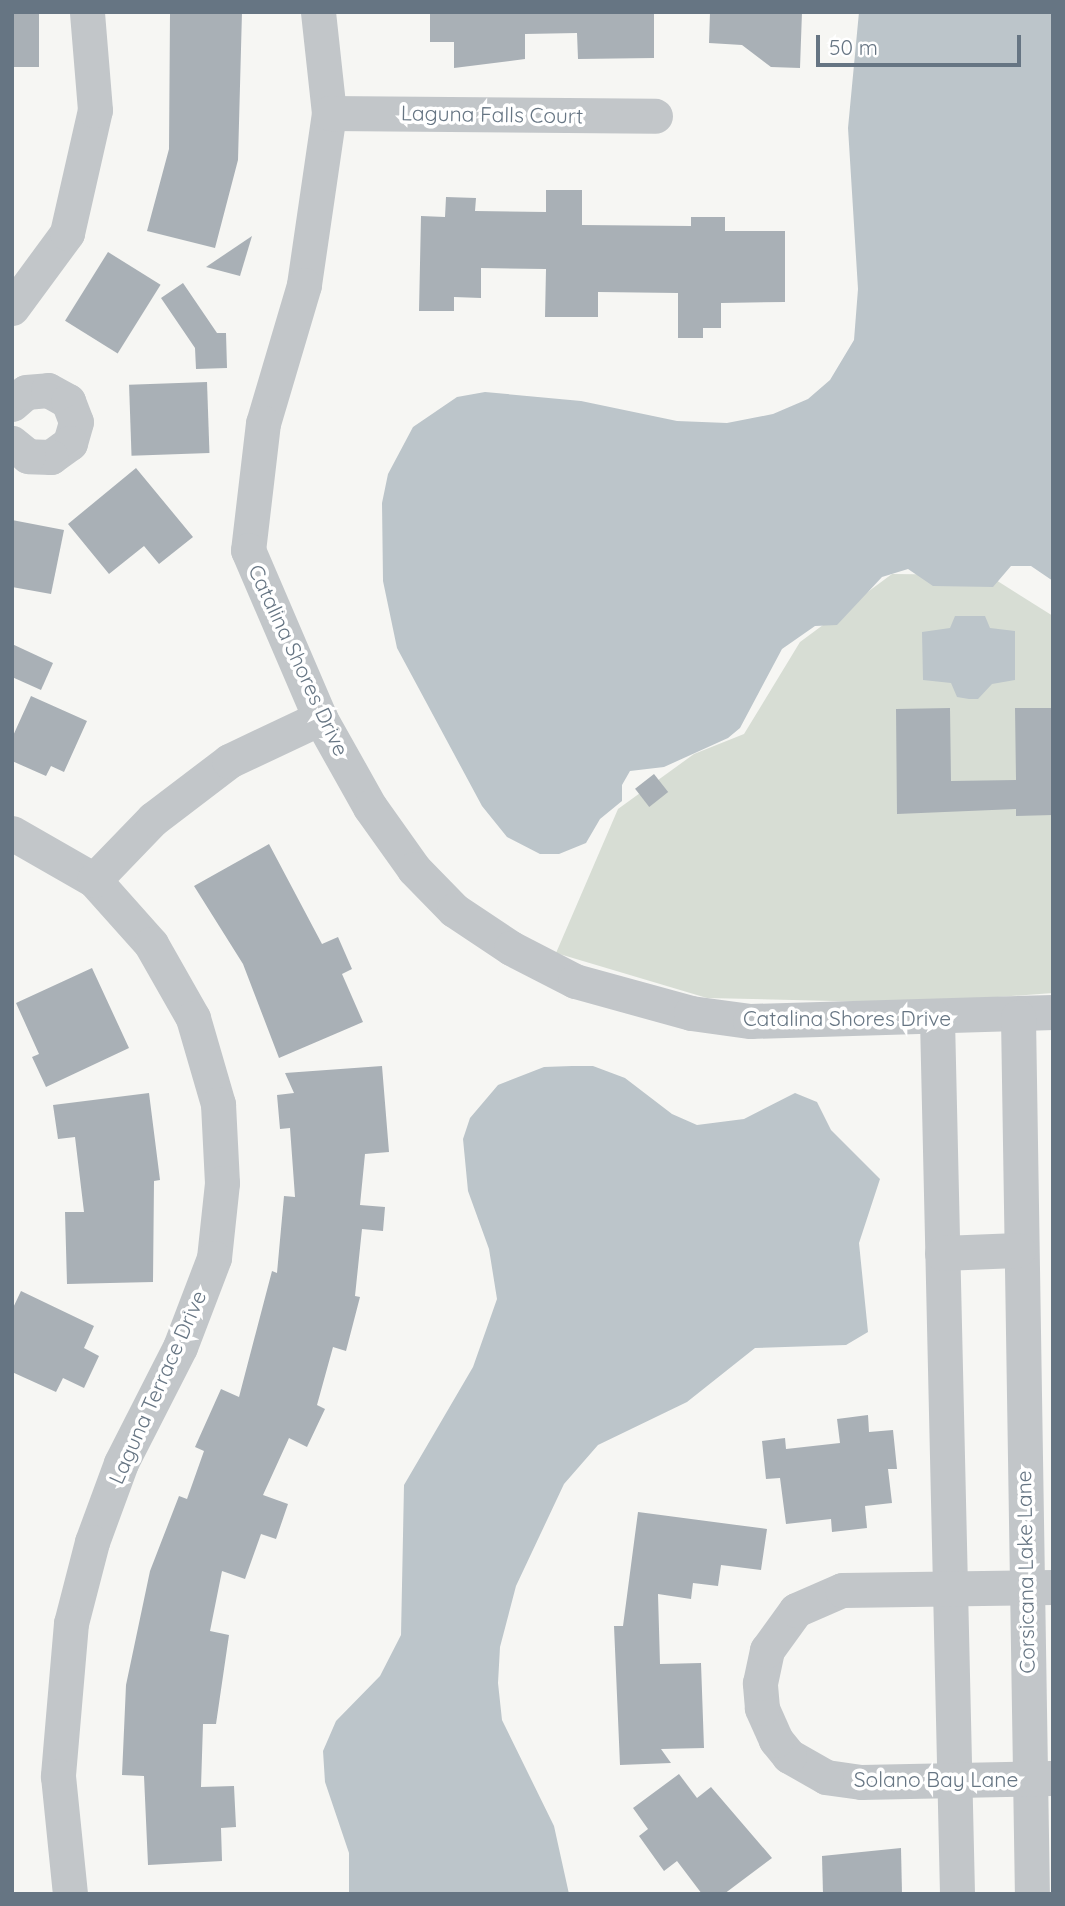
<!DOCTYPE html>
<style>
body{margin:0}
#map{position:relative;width:1065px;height:1906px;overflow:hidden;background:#f6f6f3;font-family:Quicksand,sans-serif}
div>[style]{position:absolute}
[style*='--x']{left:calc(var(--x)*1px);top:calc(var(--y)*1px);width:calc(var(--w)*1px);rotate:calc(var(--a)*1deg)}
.green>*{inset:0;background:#d7ddd4}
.water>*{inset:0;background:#bcc5ca}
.building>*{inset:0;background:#a9b0b6;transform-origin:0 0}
.minor>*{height:35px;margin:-17.5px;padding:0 17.5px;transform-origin:17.5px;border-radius:17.5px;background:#c2c6c9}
span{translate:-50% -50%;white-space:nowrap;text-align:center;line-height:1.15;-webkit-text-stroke:7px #fff;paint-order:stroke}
.street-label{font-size:21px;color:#667583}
.frame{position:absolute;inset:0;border:14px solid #667583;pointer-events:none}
.scale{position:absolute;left:816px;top:35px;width:205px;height:32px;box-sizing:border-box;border:4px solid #667583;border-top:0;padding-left:9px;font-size:21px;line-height:24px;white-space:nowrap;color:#667583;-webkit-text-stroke:5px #fff;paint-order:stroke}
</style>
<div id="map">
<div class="green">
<i style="clip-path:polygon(892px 574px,988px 575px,1053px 616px,1053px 993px,916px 1003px,707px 998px,556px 953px,618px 809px,694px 754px,744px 734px,800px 642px)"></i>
</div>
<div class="water">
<i style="clip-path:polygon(859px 12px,1053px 12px,1053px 581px,1031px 566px,1011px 566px,993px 587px,933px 586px,908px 569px,882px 577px,837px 625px,815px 626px,782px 649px,740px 728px,728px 738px,664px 767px,630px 771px,622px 785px,622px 801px,600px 819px,586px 843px,559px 854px,540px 854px,507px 837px,482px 806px,397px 648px,383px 581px,382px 503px,388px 474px,413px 427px,457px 397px,485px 392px,581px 401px,677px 421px,727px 423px,773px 414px,808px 399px,830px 380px,854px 340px,858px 289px,848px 128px)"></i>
<i style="clip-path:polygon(955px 616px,985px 616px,990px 628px,1015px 631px,1015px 680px,992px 684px,978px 699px,969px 699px,957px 697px,951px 683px,923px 680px,922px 632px,950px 628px)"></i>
<i style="clip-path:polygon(572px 1066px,593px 1066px,625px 1078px,672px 1114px,697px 1125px,744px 1119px,795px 1093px,817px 1102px,831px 1130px,880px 1179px,859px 1243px,868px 1332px,846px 1345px,755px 1348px,687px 1402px,598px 1445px,564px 1484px,516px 1586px,500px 1647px,498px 1683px,502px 1720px,554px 1826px,569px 1894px,349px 1894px,349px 1853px,325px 1782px,323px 1751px,336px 1721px,380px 1676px,401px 1635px,404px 1485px,473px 1367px,497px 1299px,489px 1249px,468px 1191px,463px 1139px,470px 1118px,498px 1085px,544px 1067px)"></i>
</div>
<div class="building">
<i style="left:12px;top:12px;width:27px;height:55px"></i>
<i style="clip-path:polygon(170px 12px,242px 12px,238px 160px,215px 248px,147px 231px,169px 149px)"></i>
<i style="clip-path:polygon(430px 12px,654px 12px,654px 58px,578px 59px,577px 33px,525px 34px,525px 59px,454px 68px,454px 42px,430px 42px)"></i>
<i style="clip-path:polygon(710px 12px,802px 12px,800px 68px,771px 67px,742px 45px,709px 43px)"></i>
<i style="clip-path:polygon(546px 190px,582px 190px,582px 225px,691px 226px,691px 217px,725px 217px,725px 231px,785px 231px,785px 302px,721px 303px,721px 328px,703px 328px,703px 338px,678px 338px,678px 293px,598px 292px,598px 317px,545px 317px,546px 269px,481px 268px,481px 298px,454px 297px,454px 311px,419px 311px,421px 216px,445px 217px,446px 197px,476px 198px,475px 211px,546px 212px)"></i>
<i style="clip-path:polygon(252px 236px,240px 276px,206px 267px)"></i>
<i style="left:108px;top:252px;width:62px;height:81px;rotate:32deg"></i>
<i style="clip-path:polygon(183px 283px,217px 333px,226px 333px,227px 368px,196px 369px,195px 348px,161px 298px)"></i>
<i style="left:207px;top:382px;width:71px;height:78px;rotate:88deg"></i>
<i style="clip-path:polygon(136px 468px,193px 537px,159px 564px,144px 546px,109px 574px,68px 524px)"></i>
<i style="clip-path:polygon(12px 520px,64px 530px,51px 594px,12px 587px)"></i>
<i style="clip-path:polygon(12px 644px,53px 663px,41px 690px,12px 677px)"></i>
<i style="clip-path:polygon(31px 696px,87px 721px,64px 772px,51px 766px,46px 776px,12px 761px,12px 738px)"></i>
<i style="clip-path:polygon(950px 708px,951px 781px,1016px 780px,1015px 708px,1053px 708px,1053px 815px,1016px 816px,1016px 809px,897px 814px,896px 709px)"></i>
<i style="left:654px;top:774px;width:23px;height:24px;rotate:52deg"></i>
<i style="clip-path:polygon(269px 844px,322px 944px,338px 937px,352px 969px,342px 974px,363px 1022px,279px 1058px,243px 964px,194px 886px)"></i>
<i style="clip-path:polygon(92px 968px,129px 1048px,46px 1087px,32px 1057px,39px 1054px,16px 1003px)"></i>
<i style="clip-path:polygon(382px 1066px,389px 1152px,365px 1154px,360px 1205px,385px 1207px,383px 1231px,362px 1229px,355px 1296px,360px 1297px,346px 1351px,333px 1347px,317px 1405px,325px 1409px,307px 1447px,289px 1438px,263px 1495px,288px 1504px,276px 1539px,261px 1534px,245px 1579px,222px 1571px,210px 1631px,229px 1635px,216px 1724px,203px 1724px,201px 1787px,234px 1786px,236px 1827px,221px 1828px,222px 1861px,148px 1865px,144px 1776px,122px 1775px,126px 1685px,150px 1571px,179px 1496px,187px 1499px,204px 1451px,195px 1447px,221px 1389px,239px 1397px,272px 1271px,277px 1273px,284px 1196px,295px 1197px,290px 1128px,280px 1129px,277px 1095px,294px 1093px,285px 1073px)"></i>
<i style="clip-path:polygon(149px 1093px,160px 1180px,154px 1181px,153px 1282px,67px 1284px,65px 1212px,84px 1212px,75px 1137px,58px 1139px,53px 1105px)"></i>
<i style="clip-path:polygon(21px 1291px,94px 1326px,84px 1348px,99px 1356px,84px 1388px,63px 1378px,56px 1392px,12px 1372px,12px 1310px)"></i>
<i style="clip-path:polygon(868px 1415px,869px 1432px,893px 1430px,897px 1469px,888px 1469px,892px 1503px,865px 1506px,867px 1528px,832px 1532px,831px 1519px,786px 1524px,780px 1478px,766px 1479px,762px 1441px,785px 1438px,786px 1449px,840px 1443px,837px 1419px)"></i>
<i style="clip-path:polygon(638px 1512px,767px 1529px,761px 1570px,721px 1565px,718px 1586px,693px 1583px,691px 1599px,658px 1594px,660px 1664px,701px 1663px,704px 1748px,661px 1749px,671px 1763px,620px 1765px,614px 1626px,623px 1626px)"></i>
<i style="clip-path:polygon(679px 1774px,697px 1798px,711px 1787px,772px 1858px,724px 1894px,702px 1894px,677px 1861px,664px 1871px,639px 1836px,648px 1829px,633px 1808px)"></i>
<i style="clip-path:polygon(901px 1848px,902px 1894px,823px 1894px,822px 1856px)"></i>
</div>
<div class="minor">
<i style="--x:318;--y:12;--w:102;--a:83.8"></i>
<i style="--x:329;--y:113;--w:174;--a:98.3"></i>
<i style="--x:304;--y:285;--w:144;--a:106.5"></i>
<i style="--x:263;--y:423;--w:128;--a:96.7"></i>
<i style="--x:248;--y:550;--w:183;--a:66.8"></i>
<i style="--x:320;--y:718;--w:102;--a:60.7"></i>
<i style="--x:370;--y:807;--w:76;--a:54.6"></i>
<i style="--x:414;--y:869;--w:57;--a:45.7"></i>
<i style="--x:454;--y:910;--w:69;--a:33.7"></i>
<i style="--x:511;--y:948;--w:72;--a:27.3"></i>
<i style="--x:575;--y:981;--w:120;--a:15.4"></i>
<i style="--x:691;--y:1013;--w:60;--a:7.7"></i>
<i style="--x:750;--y:1021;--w:303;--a:-1.7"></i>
<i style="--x:329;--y:113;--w:326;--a:0.5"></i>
<i style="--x:12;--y:308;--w:93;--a:-53.7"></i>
<i style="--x:67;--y:233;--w:126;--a:-77.2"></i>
<i style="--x:95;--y:110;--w:98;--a:-94.7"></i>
<i style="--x:12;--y:404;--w:18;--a:-41"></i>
<i style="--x:26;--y:392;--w:22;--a:-5"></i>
<i style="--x:48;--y:390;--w:23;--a:29"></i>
<i style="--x:68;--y:401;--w:22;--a:69"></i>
<i style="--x:76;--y:422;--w:22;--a:106"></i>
<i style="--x:70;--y:443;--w:24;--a:144"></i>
<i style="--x:51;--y:457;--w:23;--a:-178"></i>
<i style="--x:28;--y:456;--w:21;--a:-141"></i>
<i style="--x:12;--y:833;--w:95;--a:29.8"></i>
<i style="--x:94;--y:880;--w:86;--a:48.3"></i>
<i style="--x:151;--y:944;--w:85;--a:60.4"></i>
<i style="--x:193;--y:1018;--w:90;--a:73.8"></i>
<i style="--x:218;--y:1104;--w:79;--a:87.1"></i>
<i style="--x:222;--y:1183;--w:75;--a:96.1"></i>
<i style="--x:214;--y:1258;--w:95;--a:110.9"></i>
<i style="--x:180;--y:1347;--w:130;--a:117"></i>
<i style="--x:121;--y:1463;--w:84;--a:110.2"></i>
<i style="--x:92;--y:1542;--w:84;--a:104.5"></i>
<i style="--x:71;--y:1623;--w:154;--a:94.9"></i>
<i style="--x:58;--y:1776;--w:119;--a:84.2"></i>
<i style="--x:94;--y:880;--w:85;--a:-46"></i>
<i style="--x:153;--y:819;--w:96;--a:-37.3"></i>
<i style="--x:229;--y:761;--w:101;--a:-25.3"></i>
<i style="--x:1018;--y:1017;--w:877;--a:89.09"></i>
<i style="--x:937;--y:1019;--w:875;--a:88.69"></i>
<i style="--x:942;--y:1253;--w:76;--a:-2.3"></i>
<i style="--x:1051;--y:1778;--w:190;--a:178.8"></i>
<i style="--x:861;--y:1782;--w:35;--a:-172"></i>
<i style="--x:826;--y:1777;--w:43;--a:-150.4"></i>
<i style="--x:789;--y:1756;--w:21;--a:-129"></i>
<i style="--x:776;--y:1740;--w:35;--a:-114"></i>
<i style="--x:762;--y:1708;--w:25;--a:-95"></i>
<i style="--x:760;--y:1683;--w:34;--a:-78"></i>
<i style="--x:767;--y:1650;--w:49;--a:-54.1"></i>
<i style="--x:796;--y:1610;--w:50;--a:-23.5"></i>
<i style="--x:842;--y:1590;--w:211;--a:-0.8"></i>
</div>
<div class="street-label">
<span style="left:492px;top:114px;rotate:1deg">Laguna Falls Court</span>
<span style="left:299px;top:660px;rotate:65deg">Catalina Shores Drive</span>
<span style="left:847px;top:1018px">Catalina Shores Drive</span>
<span style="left:157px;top:1387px;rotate:-66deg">Laguna Terrace Drive</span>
<span style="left:1025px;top:1572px;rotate:-91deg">Corsicana Lake Lane</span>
<span style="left:936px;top:1779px">Solano Bay Lane</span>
</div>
<div class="frame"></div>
<div class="scale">50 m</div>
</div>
